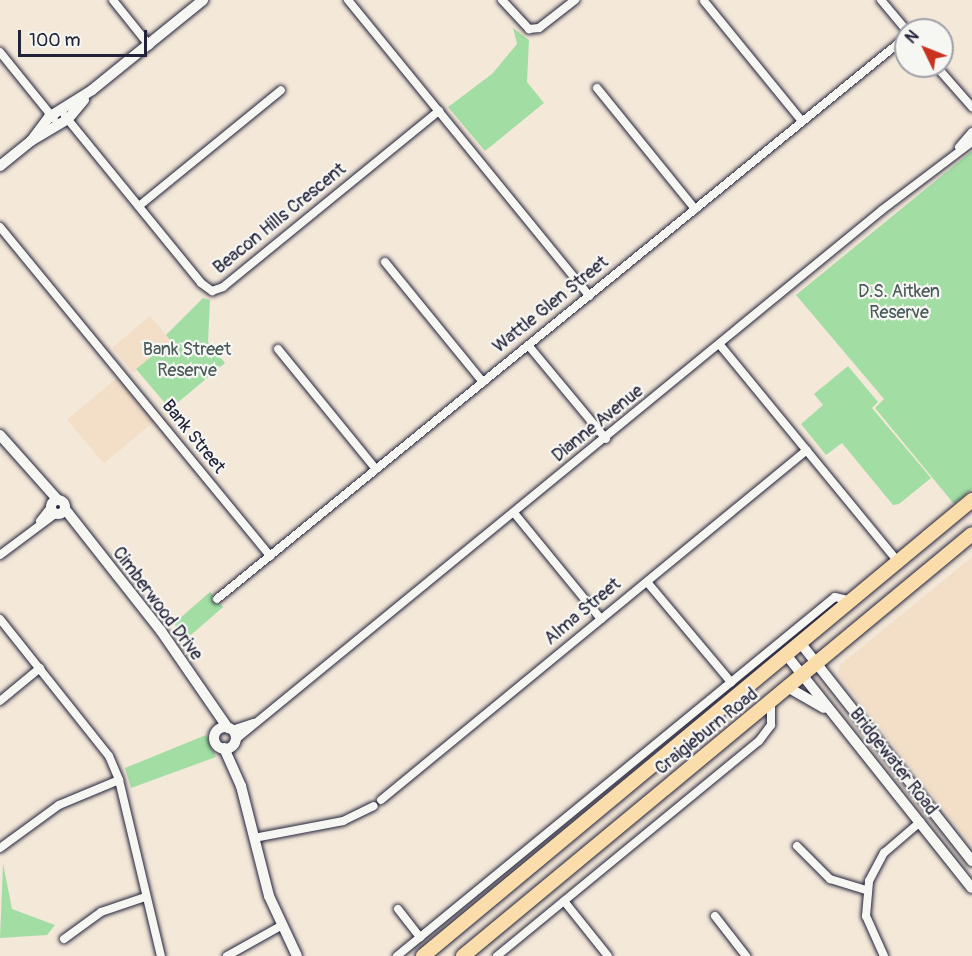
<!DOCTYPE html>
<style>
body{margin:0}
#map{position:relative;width:972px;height:956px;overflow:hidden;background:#f4e8d9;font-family:Pangolin,sans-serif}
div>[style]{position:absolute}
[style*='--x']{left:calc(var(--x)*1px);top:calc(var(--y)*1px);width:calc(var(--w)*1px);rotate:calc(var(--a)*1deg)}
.built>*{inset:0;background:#f3dec8;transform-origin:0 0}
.green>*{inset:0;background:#a2dea4;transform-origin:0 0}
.roads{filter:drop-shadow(0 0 2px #22223b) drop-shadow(0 0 2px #22223b)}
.minor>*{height:8px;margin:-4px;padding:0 4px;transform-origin:4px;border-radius:4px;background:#f6f6f2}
.tertiary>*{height:10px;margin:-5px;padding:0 5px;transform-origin:5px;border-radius:5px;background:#f6f6f2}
.tertiary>.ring{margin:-5px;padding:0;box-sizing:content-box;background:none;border:10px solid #f6f6f2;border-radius:50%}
.primary>*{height:14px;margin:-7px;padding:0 7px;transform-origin:7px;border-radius:7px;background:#faddab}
span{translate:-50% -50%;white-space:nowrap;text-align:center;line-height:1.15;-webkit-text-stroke:4.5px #f6f6f2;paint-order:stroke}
.street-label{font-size:18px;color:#22223b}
.park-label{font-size:18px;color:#485a5a}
.north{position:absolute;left:894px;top:18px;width:60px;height:60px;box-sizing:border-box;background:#f6f6f2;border:2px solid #a1a1a9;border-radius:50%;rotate:313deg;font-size:16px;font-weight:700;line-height:24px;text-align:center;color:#22223b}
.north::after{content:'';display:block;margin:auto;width:21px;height:27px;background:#c8321e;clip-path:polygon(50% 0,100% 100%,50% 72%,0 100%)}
.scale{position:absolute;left:18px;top:30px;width:129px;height:27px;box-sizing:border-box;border:3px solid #22223b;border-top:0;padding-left:8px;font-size:18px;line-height:21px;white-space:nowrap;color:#22223b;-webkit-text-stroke:4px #f6f6f2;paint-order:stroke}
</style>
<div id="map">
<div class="built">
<i style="left:150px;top:316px;width:33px;height:49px;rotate:50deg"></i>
<i style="left:117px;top:378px;width:57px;height:65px;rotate:50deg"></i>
<i style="clip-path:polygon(972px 557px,972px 845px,838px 674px,840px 665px)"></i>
</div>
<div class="green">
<i style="clip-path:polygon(513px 28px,529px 40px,527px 82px,544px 103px,485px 151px,448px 107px,492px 74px,517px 44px)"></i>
<i style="clip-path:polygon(972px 151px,972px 489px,954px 504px,875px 408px,884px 399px,796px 295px)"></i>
<i style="clip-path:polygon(203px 298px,210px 300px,208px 342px,225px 363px,170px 409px,136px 369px,171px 341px,166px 335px)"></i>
<i style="clip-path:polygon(848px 366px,878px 402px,872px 408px,931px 478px,899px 504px,893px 505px,842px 443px,826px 455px,801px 424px,823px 405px,814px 394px)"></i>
<i style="left:210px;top:592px;width:20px;height:48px;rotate:49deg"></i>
<i style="clip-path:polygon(206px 735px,216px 757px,131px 788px,125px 768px)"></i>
<i style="clip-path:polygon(3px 863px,12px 909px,55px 925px,47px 935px,0 938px)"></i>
</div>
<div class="roads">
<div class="minor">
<i style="--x:113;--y:0;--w:58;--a:51.3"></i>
<i style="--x:348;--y:0;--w:382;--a:50.8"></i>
<i style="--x:502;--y:0;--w:40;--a:47"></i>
<i style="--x:529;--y:29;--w:10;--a:-6"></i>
<i style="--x:539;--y:28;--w:46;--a:-37.9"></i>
<i style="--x:881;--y:0;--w:39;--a:50"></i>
<i style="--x:704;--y:1;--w:155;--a:50.8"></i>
<i style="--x:0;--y:52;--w:86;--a:51.1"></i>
<i style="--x:936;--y:66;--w:55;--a:48.7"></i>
<i style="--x:597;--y:88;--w:156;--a:51"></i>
<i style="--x:65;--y:116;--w:215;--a:50.8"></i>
<i style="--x:201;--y:283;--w:14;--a:36"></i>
<i style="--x:212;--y:291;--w:12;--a:-20"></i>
<i style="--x:223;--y:287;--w:279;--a:-39.2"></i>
<i style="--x:959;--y:147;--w:20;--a:-49"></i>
<i style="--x:139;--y:206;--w:183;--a:-39.2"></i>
<i style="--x:0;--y:227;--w:426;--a:50.6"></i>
<i style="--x:385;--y:262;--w:155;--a:50.8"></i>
<i style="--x:528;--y:345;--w:122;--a:50.3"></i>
<i style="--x:720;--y:345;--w:282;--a:50.6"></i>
<i style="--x:278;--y:349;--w:155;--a:50.8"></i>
<i style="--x:515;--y:514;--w:136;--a:50.7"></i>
<i style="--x:40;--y:521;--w:16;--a:-52"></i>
<i style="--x:0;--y:555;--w:69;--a:-36.7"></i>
<i style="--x:647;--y:582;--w:131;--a:50"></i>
<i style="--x:217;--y:599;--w:889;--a:-39.2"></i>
<i style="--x:0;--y:619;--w:175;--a:51.5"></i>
<i style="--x:109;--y:756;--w:26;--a:67"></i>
<i style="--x:119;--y:780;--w:181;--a:76.6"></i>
<i style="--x:0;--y:701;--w:52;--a:-39.5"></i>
<i style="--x:232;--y:730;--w:23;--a:-18"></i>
<i style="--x:235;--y:740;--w:836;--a:-39.32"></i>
<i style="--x:882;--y:210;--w:113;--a:-37.1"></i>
<i style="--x:381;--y:800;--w:551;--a:-39.41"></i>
<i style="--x:254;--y:838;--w:91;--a:-10.8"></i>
<i style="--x:343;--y:821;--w:34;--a:-26"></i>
<i style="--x:797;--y:846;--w:47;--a:45"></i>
<i style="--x:830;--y:879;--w:38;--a:17"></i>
<i style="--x:0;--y:848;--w:73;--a:-36.1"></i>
<i style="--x:59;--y:805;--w:65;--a:-22.6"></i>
<i style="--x:564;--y:901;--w:70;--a:51.3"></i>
<i style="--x:398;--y:909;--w:36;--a:52"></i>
<i style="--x:715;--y:916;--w:51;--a:52.2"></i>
<i style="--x:64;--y:939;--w:46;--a:-36.1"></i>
<i style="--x:101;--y:912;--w:46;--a:-18.8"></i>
<i style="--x:227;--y:956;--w:62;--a:-29.1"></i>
<i style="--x:397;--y:956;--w:566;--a:-39.34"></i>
<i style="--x:835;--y:597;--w:17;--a:13"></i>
<i style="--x:497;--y:956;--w:339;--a:-39.4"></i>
<i style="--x:759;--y:741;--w:20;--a:-53"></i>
<i style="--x:771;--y:725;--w:22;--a:-90"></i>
<i style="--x:884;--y:956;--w:44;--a:-114.2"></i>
<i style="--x:866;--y:916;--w:35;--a:-85"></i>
<i style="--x:869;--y:881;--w:32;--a:-62"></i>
<i style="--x:884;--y:853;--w:48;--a:-40.7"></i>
</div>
<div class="tertiary">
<i style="--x:31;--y:141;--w:30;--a:-53"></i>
<i style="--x:49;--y:117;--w:51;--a:-32.1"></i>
<i style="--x:92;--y:90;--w:143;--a:-39"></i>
<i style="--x:0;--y:166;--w:40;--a:-39"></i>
<i style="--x:31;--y:141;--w:43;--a:-30.7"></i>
<i style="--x:68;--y:119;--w:25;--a:-50"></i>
<i style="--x:0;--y:435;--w:86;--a:48.3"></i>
<i class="ring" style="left:51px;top:500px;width:4px;height:4px"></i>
<i style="--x:65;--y:509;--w:155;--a:51.8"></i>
<i style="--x:161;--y:631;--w:118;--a:55.4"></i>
<i style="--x:802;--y:645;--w:275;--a:51.8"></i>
<i style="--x:788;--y:657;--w:295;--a:51.5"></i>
<i style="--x:789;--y:688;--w:40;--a:29.7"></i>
<i class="ring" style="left:214px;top:727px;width:12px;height:12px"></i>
<i style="--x:224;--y:748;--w:42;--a:65.9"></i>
<i style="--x:241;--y:786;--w:114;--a:75.7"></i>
<i style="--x:269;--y:896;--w:66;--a:65"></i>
</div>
<div class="primary">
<i style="--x:423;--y:956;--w:714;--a:-39.71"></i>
<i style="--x:463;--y:956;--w:661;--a:-39.66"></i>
</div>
</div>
<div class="street-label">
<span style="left:280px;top:219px;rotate:-39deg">Beacon Hills Crescent</span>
<span style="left:551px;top:305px;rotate:-39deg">Wattle Glen Street</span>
<span style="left:598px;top:424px;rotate:-39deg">Dianne Avenue</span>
<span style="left:193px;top:437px;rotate:51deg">Bank Street</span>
<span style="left:157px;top:604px;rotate:53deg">Cimberwood Drive</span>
<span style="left:583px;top:612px;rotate:-40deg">Alma Street</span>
<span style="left:707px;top:732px;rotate:-39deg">Craigieburn Road</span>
<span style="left:893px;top:762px;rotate:52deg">Bridgewater Road</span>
</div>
<div class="park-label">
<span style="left:899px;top:303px">D.S. Aitken<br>Reserve</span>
<span style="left:187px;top:361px">Bank Street<br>Reserve</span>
</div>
<div class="north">N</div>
<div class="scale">100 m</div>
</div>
